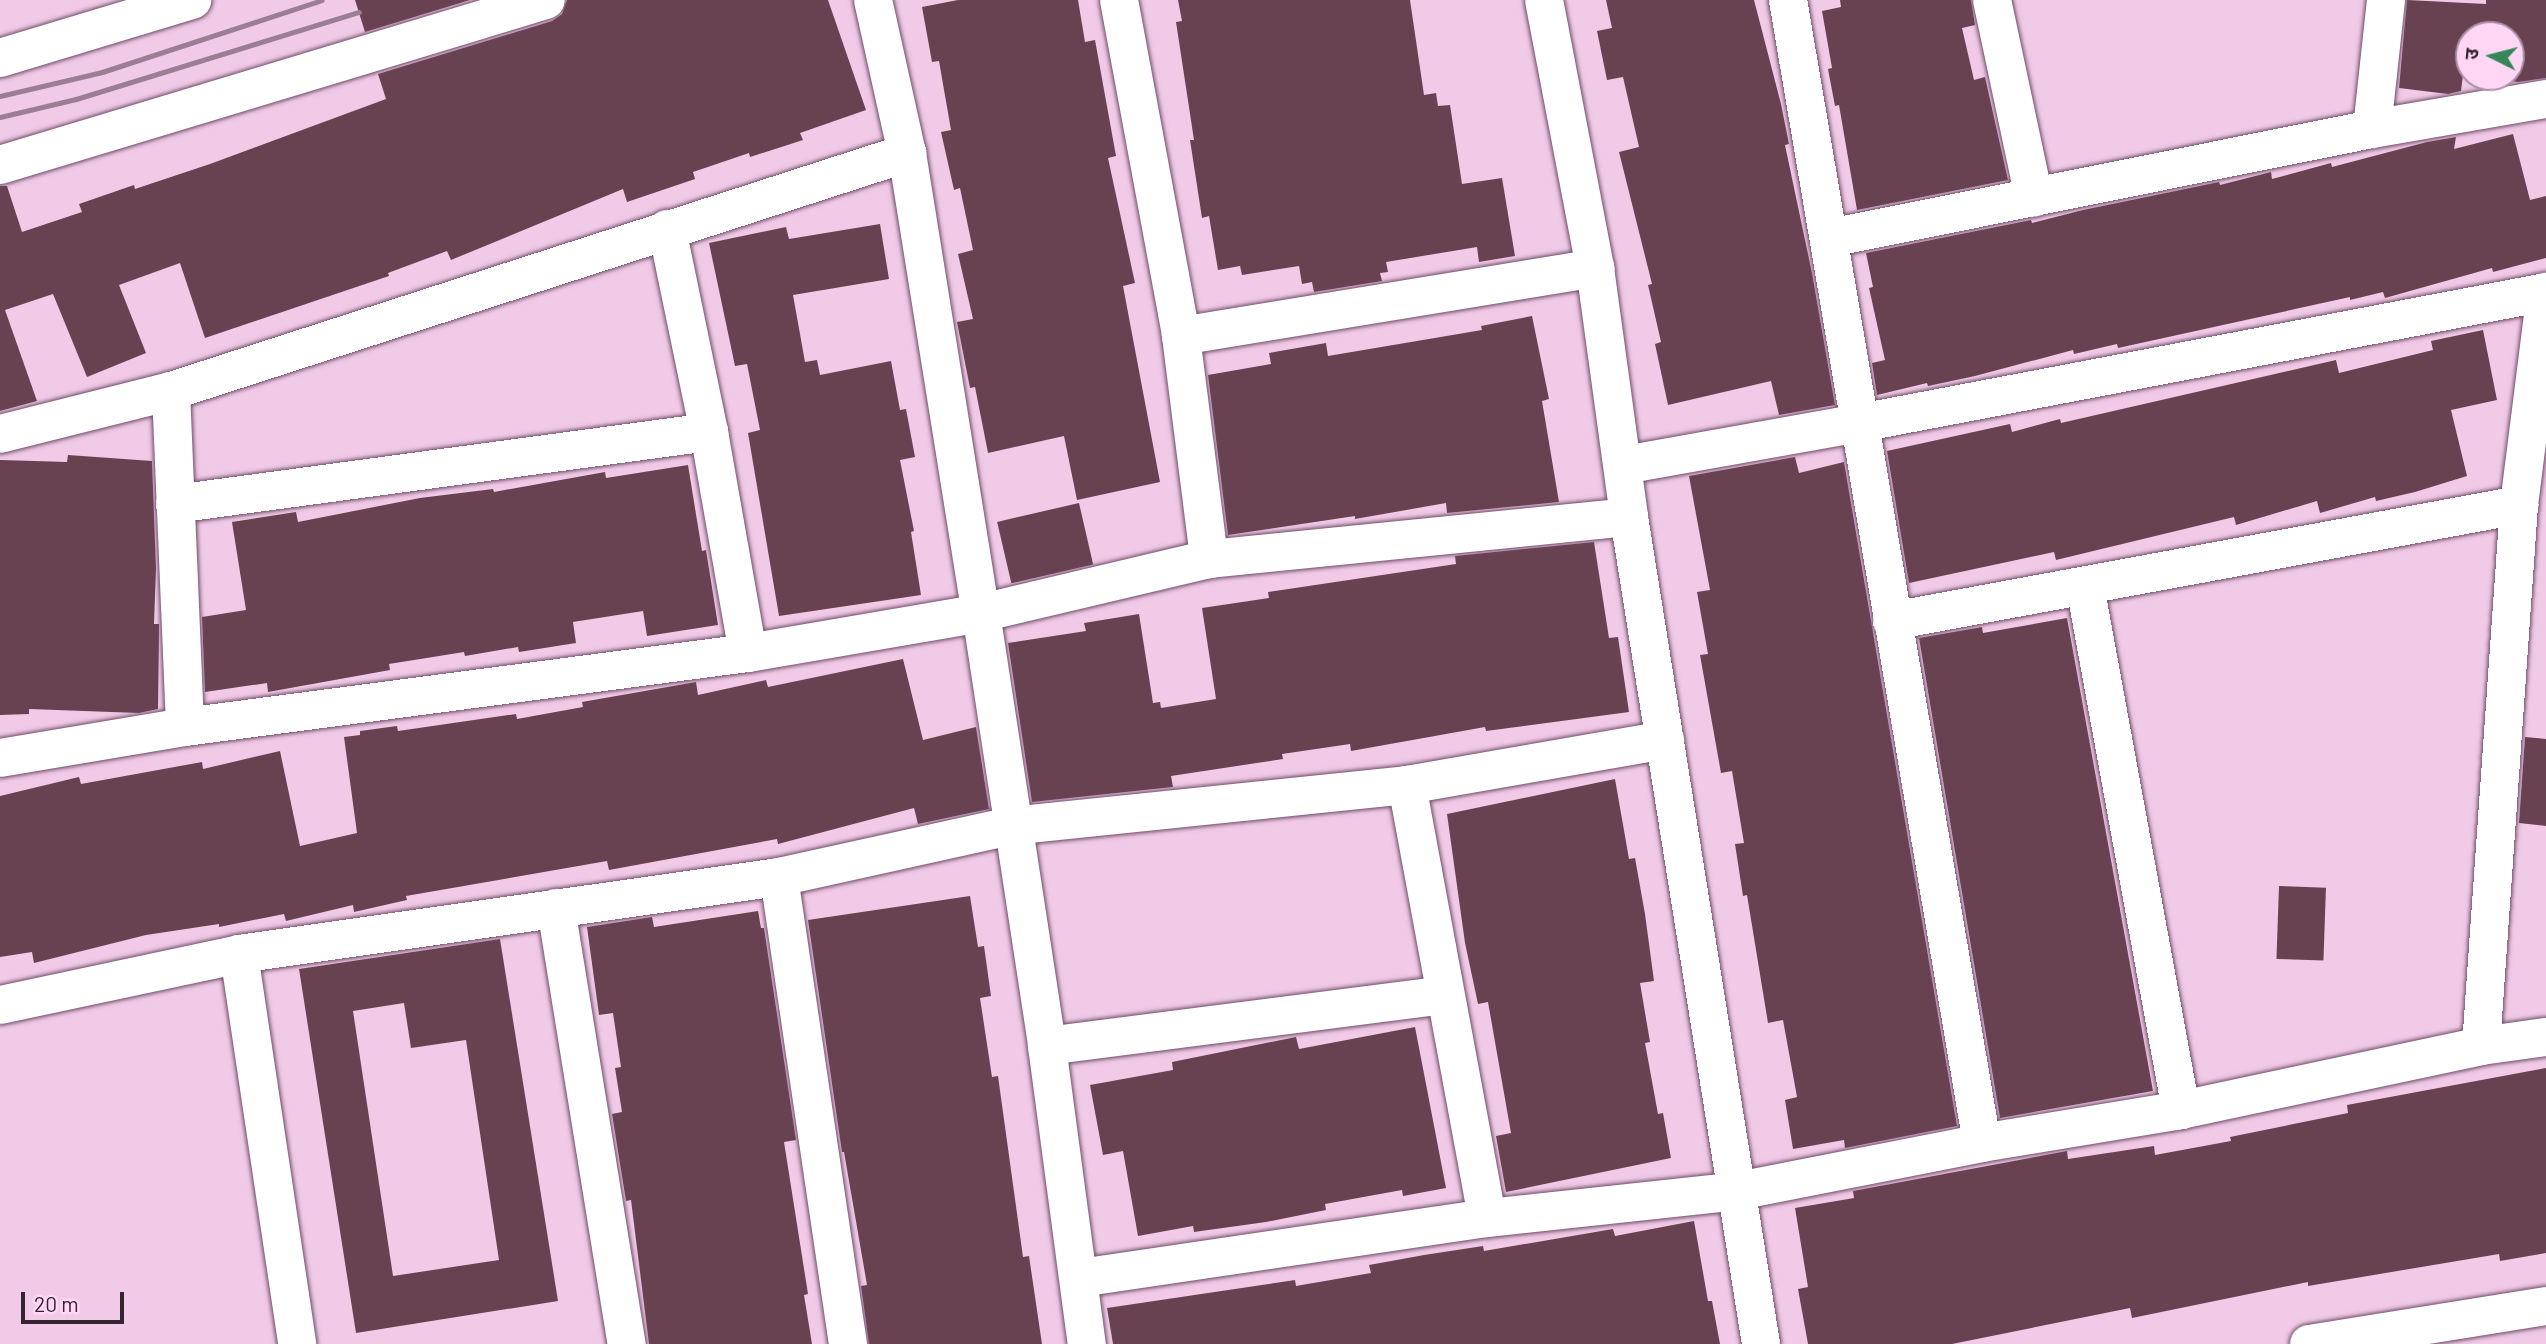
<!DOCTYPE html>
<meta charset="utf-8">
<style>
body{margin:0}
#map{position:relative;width:2546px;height:1344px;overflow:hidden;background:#f1cae8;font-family:Barlow,"Noto Sans Devanagari",sans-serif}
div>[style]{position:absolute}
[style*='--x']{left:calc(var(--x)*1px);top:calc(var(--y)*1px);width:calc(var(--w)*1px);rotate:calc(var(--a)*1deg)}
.building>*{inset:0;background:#694252;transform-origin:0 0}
.roads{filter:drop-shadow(0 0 2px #6d4c66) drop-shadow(0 0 2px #6d4c66)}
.street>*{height:38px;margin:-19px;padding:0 19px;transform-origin:19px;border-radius:19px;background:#fff}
.secondary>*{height:38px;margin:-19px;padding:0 19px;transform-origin:19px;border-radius:19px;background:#fff}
.rail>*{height:5px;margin:-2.5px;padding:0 2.5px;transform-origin:2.5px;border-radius:2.5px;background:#9a7e93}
span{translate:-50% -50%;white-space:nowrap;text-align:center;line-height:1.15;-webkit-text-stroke:7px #ffd7f5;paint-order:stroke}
.north{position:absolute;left:2455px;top:21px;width:70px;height:70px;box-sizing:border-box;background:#ffd7f5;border:2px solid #ad8fa6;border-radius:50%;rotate:276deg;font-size:19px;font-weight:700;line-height:28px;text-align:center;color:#33242f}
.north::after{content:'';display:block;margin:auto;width:24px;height:32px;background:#368657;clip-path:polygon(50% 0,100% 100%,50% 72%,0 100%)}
.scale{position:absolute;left:21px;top:1292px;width:103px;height:32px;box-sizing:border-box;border:4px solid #33242f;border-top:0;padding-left:9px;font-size:21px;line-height:24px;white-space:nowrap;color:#33242f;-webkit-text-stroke:5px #ffd7f5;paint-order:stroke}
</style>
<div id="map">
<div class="building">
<i style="clip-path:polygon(355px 0,470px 0,365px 32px)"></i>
<i style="clip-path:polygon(567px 0,828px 0,866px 110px,800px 133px,803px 140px,750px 157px,749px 153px,693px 172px,695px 179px,627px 202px,623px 189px,451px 260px,447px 251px,388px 273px,389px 276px,205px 338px,180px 263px,119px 285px,146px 353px,87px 377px,53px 294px,5px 310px,37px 401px,0 411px,0 186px,7px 186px,22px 232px,82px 212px,79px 204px,134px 185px,135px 189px,210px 164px,386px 99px,378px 74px,552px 21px,562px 14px)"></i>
<i style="clip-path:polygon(958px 0,1078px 0,1085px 42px,1095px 40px,1116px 156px,1108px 158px,1135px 283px,1123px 286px,1160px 482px,1077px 500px,1064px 436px,988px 453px,975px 387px,970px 388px,957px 322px,973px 319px,958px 254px,973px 250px,960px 188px,954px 190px,941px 132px,951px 130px,939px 61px,932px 62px,922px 7px)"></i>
<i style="clip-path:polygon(1178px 0,1410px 0,1424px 95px,1436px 93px,1438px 106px,1450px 105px,1462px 184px,1502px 178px,1515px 256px,1479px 262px,1477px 247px,1386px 262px,1388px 272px,1380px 273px,1382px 281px,1314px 292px,1312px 282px,1302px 284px,1299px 266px,1242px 275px,1240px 266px,1218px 270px,1209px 216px,1202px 218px,1190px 140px,1194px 140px,1176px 22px,1182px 21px)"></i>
<i style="clip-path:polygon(1606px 0,1754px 0,1781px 104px,1789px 144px,1785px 145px,1812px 273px,1835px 405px,1779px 415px,1771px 381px,1668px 405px,1655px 344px,1661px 342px,1648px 285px,1652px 284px,1619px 152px,1639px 147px,1623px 77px,1607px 80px,1597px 31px,1612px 28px)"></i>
<i style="clip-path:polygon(1840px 0,1971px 0,1975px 25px,1962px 28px,1974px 80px,1985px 77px,2008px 180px,1857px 210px,1839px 105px,1835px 106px,1828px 69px,1832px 68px,1822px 11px,1841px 7px)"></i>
<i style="clip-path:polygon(2407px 0,2486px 4px,2486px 0,2546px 0,2546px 78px,2518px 82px,2477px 77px,2511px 77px,2511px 35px,2469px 35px,2469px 76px,2463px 75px,2461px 91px,2448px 94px,2399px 88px)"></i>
<i style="clip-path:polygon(2513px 134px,2530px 200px,2546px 196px,2546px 258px,2493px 272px,2492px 268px,2385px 298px,2383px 292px,2350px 300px,2350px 297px,2118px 348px,2117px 344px,2074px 354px,2073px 350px,1975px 376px,1928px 386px,1927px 383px,1877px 395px,1872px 363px,1885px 360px,1869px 288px,1873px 287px,1866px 253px,2031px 220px,2032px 223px,2083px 210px,2219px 182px,2220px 185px,2271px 172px,2272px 179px,2331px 163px,2332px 167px,2427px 142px,2456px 137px,2454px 149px)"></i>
<i style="clip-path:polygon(880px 224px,889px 279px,793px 295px,805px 362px,817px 360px,820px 375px,891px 361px,900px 410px,906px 409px,915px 457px,900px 460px,914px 531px,911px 532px,921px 595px,779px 616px,748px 433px,760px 430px,747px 364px,735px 366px,709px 243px,786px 227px,789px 239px)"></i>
<i style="clip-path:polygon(1532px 316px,1549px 399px,1542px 401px,1559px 502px,1447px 513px,1446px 503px,1355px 519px,1355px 516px,1228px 535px,1208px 375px,1271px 364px,1269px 353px,1326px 343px,1328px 356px,1482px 330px,1481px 326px)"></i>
<i style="clip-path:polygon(2483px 330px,2497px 400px,2451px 410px,2467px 476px,2415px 492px,2376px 501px,2375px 497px,2320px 513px,2317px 501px,2236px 525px,2234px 517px,2056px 560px,2054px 552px,1909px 583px,1887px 451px,2010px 424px,2012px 432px,2060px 419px,2061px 423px,2336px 360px,2339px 373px,2433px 350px,2431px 341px)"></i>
<i style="clip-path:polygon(68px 455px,152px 461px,156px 568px,154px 624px,159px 624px,159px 633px,158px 709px,139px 713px,29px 709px,29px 714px,0 715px,0 460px,67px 462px)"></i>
<i style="clip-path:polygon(1795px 457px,1799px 473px,1844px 462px,1957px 1126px,1845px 1148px,1844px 1140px,1793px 1149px,1785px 1100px,1797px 1097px,1783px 1020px,1768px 1023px,1747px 895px,1743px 896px,1735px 844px,1744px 843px,1732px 771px,1721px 773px,1700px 655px,1708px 654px,1697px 592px,1710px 590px,1689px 476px)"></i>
<i style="clip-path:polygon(688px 465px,702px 551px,706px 550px,718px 625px,647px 636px,643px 611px,573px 622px,576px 643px,519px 652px,518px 647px,465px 656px,464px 652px,389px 664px,390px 670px,268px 692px,267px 683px,205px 692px,202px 617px,246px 610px,232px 522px,296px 512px,298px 522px,420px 498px,493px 489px,494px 492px,605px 472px,606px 478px)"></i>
<i style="left:1079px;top:503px;width:63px;height:84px;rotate:77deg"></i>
<i style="clip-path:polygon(1594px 542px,1609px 638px,1618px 637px,1629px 712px,1486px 731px,1485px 727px,1351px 751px,1350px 744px,1282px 754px,1283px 759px,1171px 776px,1173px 787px,1032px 802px,1008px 643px,1086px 631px,1084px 623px,1139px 614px,1153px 703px,1160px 702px,1161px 708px,1216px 699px,1202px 608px,1269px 598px,1268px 592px,1456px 564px,1455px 556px)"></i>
<i style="clip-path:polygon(2067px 618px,2153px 1091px,2000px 1118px,1919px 638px,1982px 627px,1983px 633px)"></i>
<i style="clip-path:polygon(903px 659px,923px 740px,976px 727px,989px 809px,918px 824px,914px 808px,778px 844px,777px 839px,609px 870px,607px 861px,406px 896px,407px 900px,354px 912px,353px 905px,286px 921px,284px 914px,219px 927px,219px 924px,146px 935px,34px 963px,32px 952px,0 957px,0 796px,79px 777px,81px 784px,202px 762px,203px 769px,280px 751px,300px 846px,357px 833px,344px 737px,360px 735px,360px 731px,397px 726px,398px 731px,516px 714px,517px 719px,583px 707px,582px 702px,696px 682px,698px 695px,766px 680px,768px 687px)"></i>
<i style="clip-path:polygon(2525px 737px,2546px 739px,2546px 826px,2519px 823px)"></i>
<i style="clip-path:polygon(1615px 779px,1629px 859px,1635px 858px,1645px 914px,1654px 981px,1640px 983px,1650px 1042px,1645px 1043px,1658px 1114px,1663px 1113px,1671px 1158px,1506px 1192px,1496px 1136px,1511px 1133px,1488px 1002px,1478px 1004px,1465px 943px,1447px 814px)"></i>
<i style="left:2279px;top:886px;width:47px;height:73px;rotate:2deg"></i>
<i style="clip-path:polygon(970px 896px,978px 947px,984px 946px,991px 996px,980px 998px,992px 1077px,998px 1076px,1023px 1257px,1029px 1256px,1042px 1344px,869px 1344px,861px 1286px,867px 1285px,844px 1152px,842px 1152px,808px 920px)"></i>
<i style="clip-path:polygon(758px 911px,761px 928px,764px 928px,796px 1140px,784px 1142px,808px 1294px,804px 1295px,812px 1344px,649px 1344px,631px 1200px,626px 1201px,612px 1114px,622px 1112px,615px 1068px,621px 1067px,613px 1013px,599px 1015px,587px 927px,652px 917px,654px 927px)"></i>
<i style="clip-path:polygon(evenodd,500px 939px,558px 1301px,356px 1333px,299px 969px,500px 939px,404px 1003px,411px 1048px,466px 1040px,499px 1260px,393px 1276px,353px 1011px,404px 1003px)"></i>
<i style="clip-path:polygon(1415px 1027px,1446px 1188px,1403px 1196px,1402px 1190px,1325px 1204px,1326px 1210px,1266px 1222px,1194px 1232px,1193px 1226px,1138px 1236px,1123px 1151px,1103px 1155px,1090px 1085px,1173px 1070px,1172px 1062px,1296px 1037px,1299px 1049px)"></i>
<i style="clip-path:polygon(2546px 1068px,2546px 1253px,2500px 1261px,2499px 1254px,2308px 1286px,2308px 1282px,2132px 1318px,2130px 1308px,1952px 1344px,1808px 1344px,1798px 1289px,1808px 1287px,1795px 1208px,1854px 1198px,1853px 1191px,2067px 1151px,2068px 1159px,2154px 1146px,2155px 1155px,2231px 1141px,2230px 1137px,2348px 1113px,2347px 1105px)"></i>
<i style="clip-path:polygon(1694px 1221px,1708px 1301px,1712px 1301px,1720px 1344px,1113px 1344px,1107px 1308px,1295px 1280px,1296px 1286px,1371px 1273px,1369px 1265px,1424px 1255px,1483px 1246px,1484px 1251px,1613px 1229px,1615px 1236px)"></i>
</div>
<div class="roads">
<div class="street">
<i style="--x:873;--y:0;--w:157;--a:77.5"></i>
<i style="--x:907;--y:153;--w:466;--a:80.9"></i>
<i style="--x:981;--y:613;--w:438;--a:81.3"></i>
<i style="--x:1047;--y:1046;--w:301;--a:82.4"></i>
<i style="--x:1119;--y:0;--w:342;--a:79.5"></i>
<i style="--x:1181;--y:336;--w:225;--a:82.8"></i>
<i style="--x:1544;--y:0;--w:273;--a:79.2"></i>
<i style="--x:1595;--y:268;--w:251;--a:82.2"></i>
<i style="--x:1629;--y:517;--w:837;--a:80.93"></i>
<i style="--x:1788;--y:0;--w:1159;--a:80.37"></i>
<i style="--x:1992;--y:0;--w:202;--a:78"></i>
<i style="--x:2372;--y:129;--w:130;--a:-83.8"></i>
<i style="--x:667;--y:229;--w:207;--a:78.3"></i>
<i style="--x:709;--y:432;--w:224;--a:80"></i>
<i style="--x:1830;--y:238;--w:553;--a:-11.37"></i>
<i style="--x:2372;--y:129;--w:177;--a:-9.8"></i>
<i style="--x:1181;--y:336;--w:420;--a:-9.3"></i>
<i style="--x:171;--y:391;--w:336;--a:87.6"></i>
<i style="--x:0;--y:434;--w:176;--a:-14.1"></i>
<i style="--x:171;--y:391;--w:774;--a:-17.92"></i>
<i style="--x:1624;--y:465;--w:240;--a:-10.1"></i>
<i style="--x:1860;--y:423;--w:698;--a:-10.81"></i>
<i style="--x:175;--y:504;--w:539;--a:-7.68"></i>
<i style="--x:2085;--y:586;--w:533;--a:79.62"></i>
<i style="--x:1892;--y:621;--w:638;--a:-10.48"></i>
<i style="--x:0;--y:758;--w:188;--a:-9.5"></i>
<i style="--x:185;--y:727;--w:568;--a:-7.49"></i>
<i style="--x:748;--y:653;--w:236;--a:-9.7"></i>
<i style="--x:981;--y:613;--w:234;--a:-13.3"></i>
<i style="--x:1209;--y:559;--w:422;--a:-5.7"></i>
<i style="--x:1407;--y:785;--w:440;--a:79.5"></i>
<i style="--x:779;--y:877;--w:472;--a:81.6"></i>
<i style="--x:556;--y:908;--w:442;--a:80.8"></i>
<i style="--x:239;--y:954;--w:394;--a:81.5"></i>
<i style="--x:0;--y:1005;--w:244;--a:-12"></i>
<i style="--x:239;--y:954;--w:545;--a:-8.12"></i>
<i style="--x:779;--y:877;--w:238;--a:-12.4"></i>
<i style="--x:1011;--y:826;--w:398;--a:-5.9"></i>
<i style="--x:1407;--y:785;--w:262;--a:-9.9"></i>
<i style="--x:1047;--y:1046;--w:400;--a:-7.3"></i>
<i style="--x:2481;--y:1046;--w:542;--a:-85.98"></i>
<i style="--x:2519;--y:505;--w:215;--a:-82.8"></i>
<i style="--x:1080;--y:1278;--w:411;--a:-8.4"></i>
<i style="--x:1487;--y:1218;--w:252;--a:-6.1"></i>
<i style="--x:1738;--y:1191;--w:249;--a:-11.1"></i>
<i style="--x:1982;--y:1143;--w:202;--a:-9.4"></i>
<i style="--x:2181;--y:1110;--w:307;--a:-12"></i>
<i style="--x:2481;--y:1046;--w:66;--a:-7.9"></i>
<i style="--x:2309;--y:1344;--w:240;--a:-9.1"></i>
</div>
<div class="secondary">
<i style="--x:0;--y:58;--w:201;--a:-16.8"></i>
<i style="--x:0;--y:165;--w:570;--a:-16.81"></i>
</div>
</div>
<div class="rail">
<i style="--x:0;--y:96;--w:105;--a:-13.2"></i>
<i style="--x:102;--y:72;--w:231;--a:-18.1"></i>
<i style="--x:0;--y:117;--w:78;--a:-13.3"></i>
<i style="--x:76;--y:99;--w:296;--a:-17.1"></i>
</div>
<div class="north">उ</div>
<div class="scale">20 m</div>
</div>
